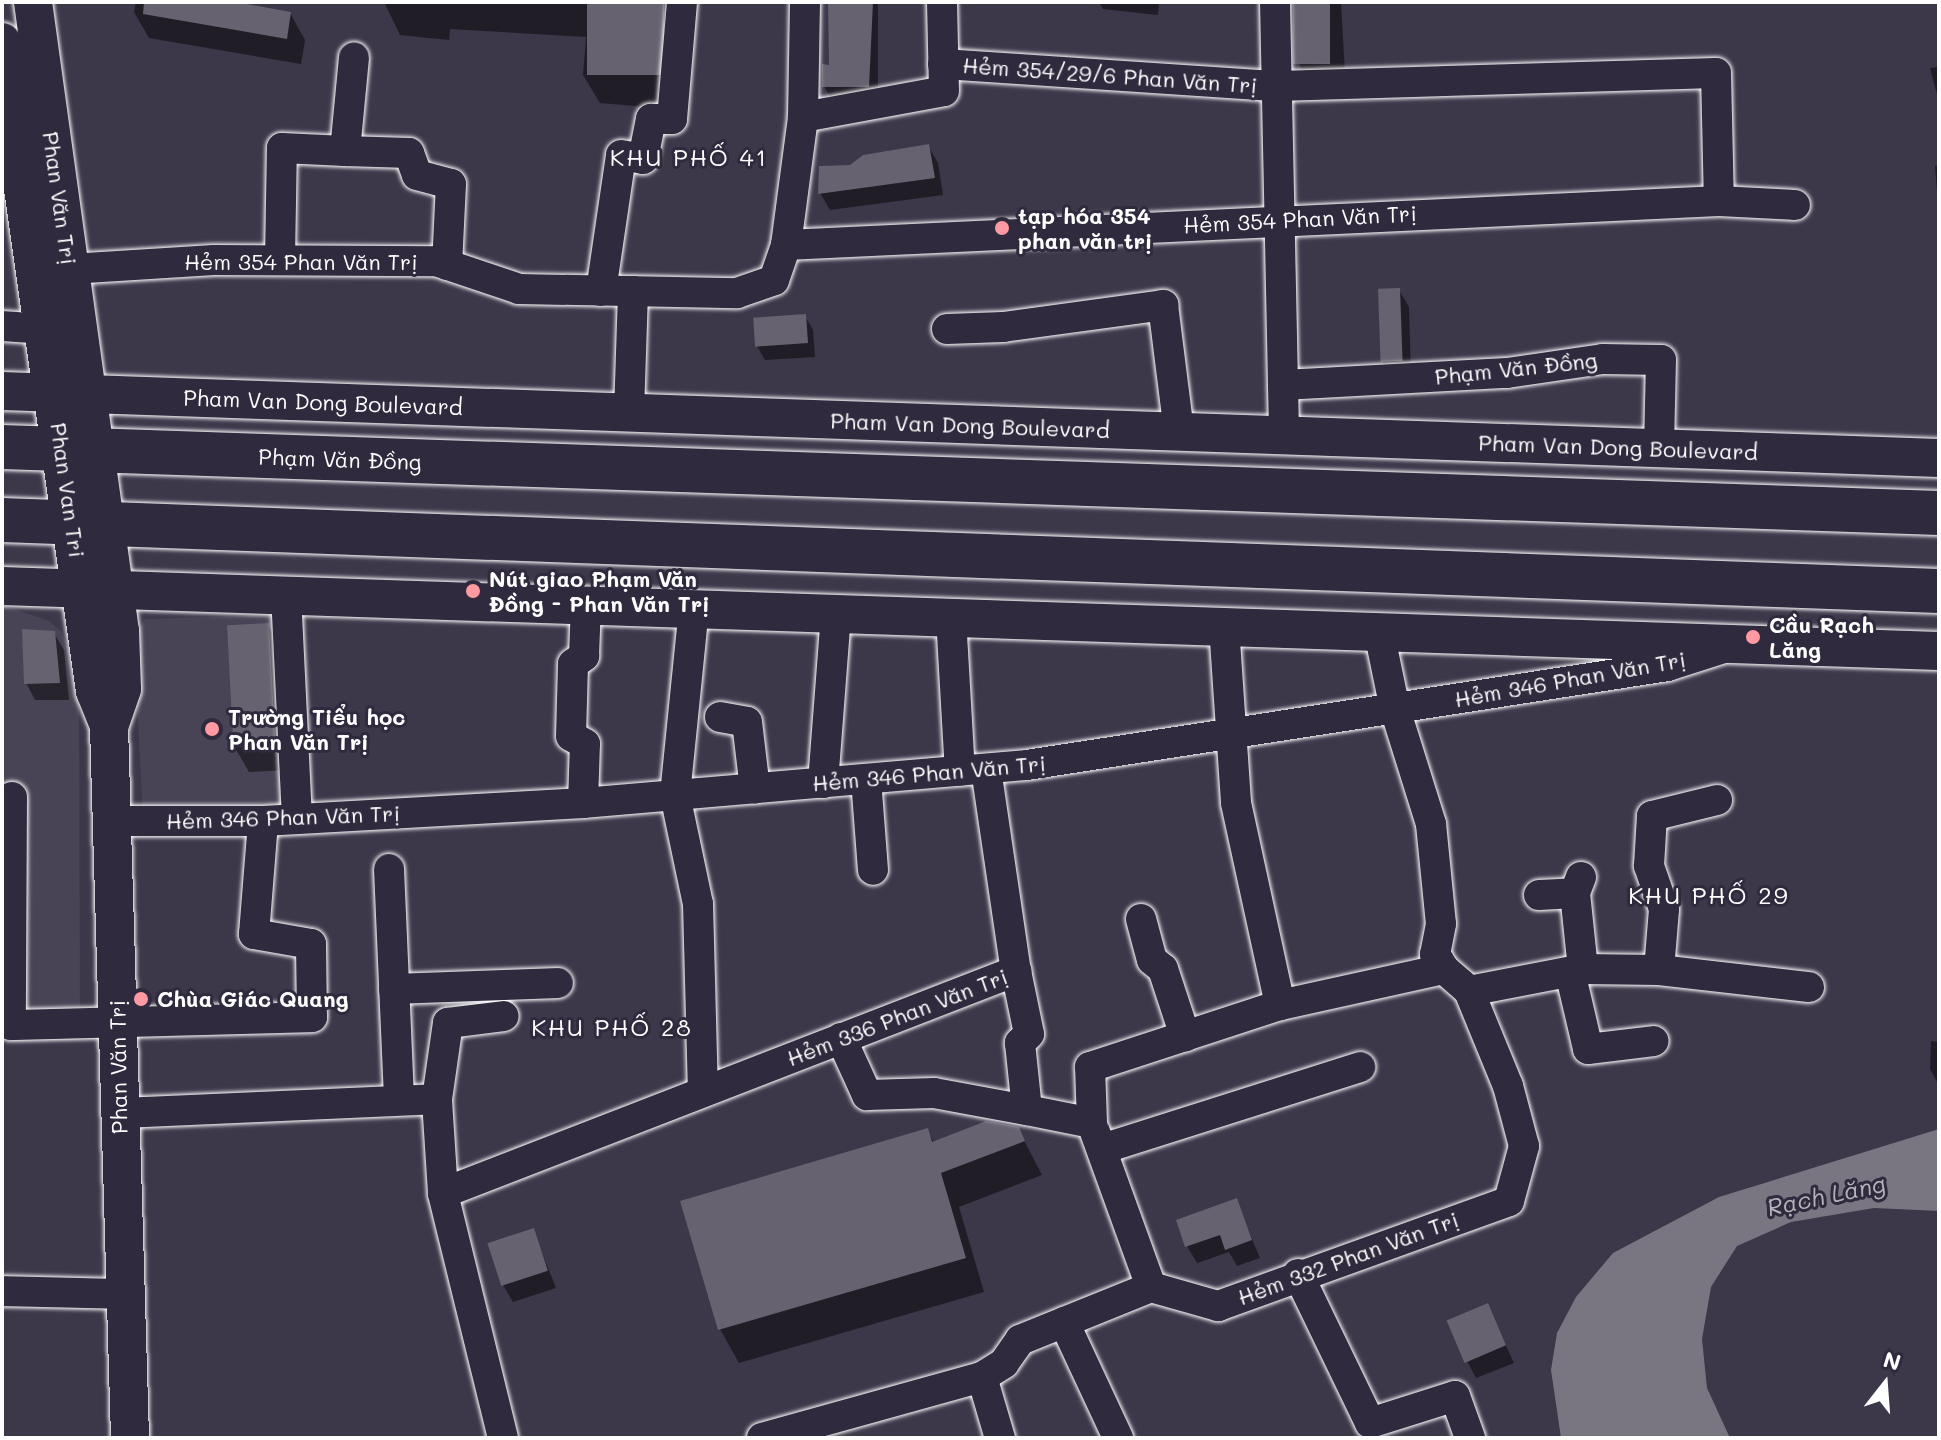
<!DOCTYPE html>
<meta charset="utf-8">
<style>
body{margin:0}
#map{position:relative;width:1941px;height:1440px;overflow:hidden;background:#3c3749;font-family:Mali,sans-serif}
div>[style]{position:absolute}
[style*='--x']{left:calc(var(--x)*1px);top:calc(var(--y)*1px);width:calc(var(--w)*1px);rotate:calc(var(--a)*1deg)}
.built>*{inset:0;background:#494455}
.water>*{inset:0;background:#797682}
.shadow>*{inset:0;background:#0007}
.building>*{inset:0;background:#666270;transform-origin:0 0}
.roads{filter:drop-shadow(0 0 2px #fff) drop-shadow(0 0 2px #fff)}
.minor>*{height:30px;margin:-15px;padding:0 15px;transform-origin:15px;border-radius:15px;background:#2f2a3d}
.major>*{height:38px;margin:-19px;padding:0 19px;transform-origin:19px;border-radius:19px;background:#2f2a3d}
.highway>*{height:44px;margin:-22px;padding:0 22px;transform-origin:22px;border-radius:22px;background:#2f2a3d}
.dots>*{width:22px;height:22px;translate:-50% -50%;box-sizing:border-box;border:4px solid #2f2a3d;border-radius:50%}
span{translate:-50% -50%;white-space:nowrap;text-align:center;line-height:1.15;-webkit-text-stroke:6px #2f2a3d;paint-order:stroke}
.street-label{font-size:22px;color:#fff}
.poi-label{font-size:22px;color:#fff;font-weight:700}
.left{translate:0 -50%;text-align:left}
.neighbourhood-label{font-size:24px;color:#fff;letter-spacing:2px}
.water-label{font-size:24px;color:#b5b4ba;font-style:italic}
.frame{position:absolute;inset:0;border:4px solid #fff;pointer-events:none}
.north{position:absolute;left:1845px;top:1344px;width:80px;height:80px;-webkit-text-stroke:6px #2f2a3d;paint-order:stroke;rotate:17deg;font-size:22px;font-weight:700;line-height:32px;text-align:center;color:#fff}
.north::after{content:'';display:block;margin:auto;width:28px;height:36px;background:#fff;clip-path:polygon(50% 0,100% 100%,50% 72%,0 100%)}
</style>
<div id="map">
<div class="built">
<i style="clip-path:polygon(2px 605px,49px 621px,62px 632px,79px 679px,80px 1040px,2px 1040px)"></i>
<i style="clip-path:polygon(279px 615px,291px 812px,143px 816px,134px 645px,144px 619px)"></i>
</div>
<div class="water">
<i style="clip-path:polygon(1939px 1129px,1939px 1211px,1874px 1208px,1791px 1222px,1737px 1246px,1711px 1287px,1702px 1339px,1707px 1388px,1730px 1438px,1561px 1438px,1551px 1370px,1557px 1333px,1576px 1297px,1613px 1253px,1719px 1197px)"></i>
</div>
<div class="shadow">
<i style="clip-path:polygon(136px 2px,224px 2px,290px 13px,305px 40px,301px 64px,149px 38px,134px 12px)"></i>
<i style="clip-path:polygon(384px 2px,685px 2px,672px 109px,600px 103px,583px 75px,586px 37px,450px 29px,449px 40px,400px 35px)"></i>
<i style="clip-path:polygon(829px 2px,878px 2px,878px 103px,833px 103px,824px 86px,831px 67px)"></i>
<i style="clip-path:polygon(1099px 2px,1159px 2px,1158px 15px,1103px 9px)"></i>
<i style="clip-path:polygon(1293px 2px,1341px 2px,1346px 92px,1315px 93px,1300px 67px)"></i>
<i style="clip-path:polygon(1939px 67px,1939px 102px,1930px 68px)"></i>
<i style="clip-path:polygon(928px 146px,938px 163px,943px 195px,830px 210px,820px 193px,851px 167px)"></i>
<i style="clip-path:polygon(1935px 166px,1939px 166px,1939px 197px,1937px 192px)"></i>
<i style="clip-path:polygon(1399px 290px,1409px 307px,1411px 377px,1392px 378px,1382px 361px)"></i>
<i style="clip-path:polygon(805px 316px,813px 330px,815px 357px,765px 360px,757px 346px)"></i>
<i style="clip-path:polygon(268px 625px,283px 651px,289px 770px,249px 772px,234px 746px)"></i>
<i style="clip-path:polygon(54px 633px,64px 650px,69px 700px,35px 700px,26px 683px)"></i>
<i style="clip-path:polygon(1931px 1041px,1939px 1042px,1939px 1086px,1930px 1069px)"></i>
<i style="clip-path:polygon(1018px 1129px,1042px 1175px,959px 1207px,984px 1292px,739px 1363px,720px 1329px,927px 1131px,934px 1143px)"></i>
<i style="clip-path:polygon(1236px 1201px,1260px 1258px,1237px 1266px,1229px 1252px,1197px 1263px,1187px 1246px)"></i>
<i style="clip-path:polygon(533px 1230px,556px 1288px,513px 1302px,503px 1285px)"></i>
<i style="clip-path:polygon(1487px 1305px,1514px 1363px,1476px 1378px,1467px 1361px)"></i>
</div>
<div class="building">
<i style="clip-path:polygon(144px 2px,236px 2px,291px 12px,287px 39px,143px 14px)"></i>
<i style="left:587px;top:2px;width:77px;height:73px"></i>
<i style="clip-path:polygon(828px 2px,873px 2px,869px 87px,822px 87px,822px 64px,829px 65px)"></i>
<i style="left:1293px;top:2px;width:37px;height:62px"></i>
<i style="clip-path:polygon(929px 144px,935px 178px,818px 194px,819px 166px,850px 165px,863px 155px)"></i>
<i style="left:1400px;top:288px;width:73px;height:22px;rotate:88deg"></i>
<i style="left:806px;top:314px;width:29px;height:53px;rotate:86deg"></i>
<i style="left:269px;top:623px;width:122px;height:42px;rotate:87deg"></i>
<i style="clip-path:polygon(22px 629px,55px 631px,60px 683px,24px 684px)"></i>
<i style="clip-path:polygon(986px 1121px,1019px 1127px,1025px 1141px,941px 1173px,966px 1258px,718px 1330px,680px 1201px,928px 1128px,932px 1142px)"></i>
<i style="clip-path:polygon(1237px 1198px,1252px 1240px,1225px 1250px,1220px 1235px,1185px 1247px,1176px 1220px)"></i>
<i style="left:534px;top:1228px;width:45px;height:49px;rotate:72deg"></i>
<i style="left:1488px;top:1303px;width:46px;height:45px;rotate:67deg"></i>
</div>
<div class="roads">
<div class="minor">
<i style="--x:1275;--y:2;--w:433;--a:88.8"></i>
<i style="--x:943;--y:64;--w:335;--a:3.8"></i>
<i style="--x:1277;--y:86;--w:439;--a:-1.7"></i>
<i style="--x:1716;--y:73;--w:128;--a:88.7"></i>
<i style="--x:803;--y:117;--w:115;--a:-89"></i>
<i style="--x:345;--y:151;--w:94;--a:-84.5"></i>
<i style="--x:786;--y:245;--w:129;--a:-82.4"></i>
<i style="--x:803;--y:117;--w:143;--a:-10.4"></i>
<i style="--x:944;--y:91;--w:89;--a:-91.3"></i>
<i style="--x:280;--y:259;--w:111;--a:-89"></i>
<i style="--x:282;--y:148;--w:63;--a:2.7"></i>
<i style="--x:345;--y:151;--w:64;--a:1.8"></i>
<i style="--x:409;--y:153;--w:23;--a:70"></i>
<i style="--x:417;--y:175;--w:35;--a:15"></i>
<i style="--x:451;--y:184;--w:81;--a:92.8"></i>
<i style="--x:70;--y:269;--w:144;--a:-3.6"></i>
<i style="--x:214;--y:260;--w:222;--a:0.3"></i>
<i style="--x:436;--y:261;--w:88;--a:18.6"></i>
<i style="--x:519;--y:289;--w:218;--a:1.1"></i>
<i style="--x:737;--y:293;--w:39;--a:-19"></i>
<i style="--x:774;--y:280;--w:37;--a:-71"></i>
<i style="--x:786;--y:245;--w:934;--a:-2.7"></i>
<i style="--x:1719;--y:201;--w:76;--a:3"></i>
<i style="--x:601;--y:291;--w:137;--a:-81.6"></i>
<i style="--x:621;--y:155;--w:22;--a:10"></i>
<i style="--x:643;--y:159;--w:41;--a:-78.7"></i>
<i style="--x:651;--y:119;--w:21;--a:0"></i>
<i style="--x:672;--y:119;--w:117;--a:-85.1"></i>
<i style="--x:2;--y:326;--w:42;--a:4.1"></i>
<i style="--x:947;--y:329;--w:56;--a:-2"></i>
<i style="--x:1003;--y:327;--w:162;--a:-7.8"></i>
<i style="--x:1163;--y:305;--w:128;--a:82.8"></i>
<i style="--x:1283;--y:385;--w:224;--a:-3.1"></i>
<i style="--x:1507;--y:373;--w:97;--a:-8.3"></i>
<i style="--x:1603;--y:359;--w:58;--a:1"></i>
<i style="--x:1661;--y:360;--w:88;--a:91.3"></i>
<i style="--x:629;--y:413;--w:122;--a:-88.1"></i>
<i style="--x:286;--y:594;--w:225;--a:87.2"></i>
<i style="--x:694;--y:608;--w:188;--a:95.8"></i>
<i style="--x:675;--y:795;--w:111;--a:78.1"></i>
<i style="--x:698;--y:904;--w:188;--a:88.5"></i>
<i style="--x:951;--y:617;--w:154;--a:86.7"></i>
<i style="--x:1224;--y:626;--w:177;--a:86.1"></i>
<i style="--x:1236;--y:803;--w:207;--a:77.7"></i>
<i style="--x:1379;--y:632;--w:79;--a:78.3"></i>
<i style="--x:1395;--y:709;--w:121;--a:72.6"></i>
<i style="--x:1431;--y:824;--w:100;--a:84.3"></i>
<i style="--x:1441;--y:924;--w:31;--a:101"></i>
<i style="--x:1435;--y:954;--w:17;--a:59"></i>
<i style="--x:720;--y:717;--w:27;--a:10"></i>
<i style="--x:747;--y:722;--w:67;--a:83.2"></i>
<i style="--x:986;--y:769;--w:204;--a:81.6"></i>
<i style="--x:866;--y:779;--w:91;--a:85.6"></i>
<i style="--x:823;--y:783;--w:170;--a:-85.6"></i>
<i style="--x:12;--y:797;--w:228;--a:90.3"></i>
<i style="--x:11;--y:1025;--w:301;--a:-1.5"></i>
<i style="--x:312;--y:1017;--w:73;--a:-90.8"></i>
<i style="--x:311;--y:944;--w:58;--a:-170"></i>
<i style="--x:254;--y:934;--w:113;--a:-85.4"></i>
<i style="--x:583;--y:803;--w:59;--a:-88.1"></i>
<i style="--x:585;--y:744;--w:16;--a:-150"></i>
<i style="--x:571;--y:736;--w:72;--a:-88.4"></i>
<i style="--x:573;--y:664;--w:14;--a:-36"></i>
<i style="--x:584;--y:656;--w:52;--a:-87.8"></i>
<i style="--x:112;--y:821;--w:151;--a:0"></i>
<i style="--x:263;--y:821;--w:321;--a:-3.2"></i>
<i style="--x:583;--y:803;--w:446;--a:-4.9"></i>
<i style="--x:1027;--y:765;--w:649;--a:-8.78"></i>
<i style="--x:1668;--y:666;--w:56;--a:-17.8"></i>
<i style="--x:389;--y:869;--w:231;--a:87.5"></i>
<i style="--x:1581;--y:877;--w:17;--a:111"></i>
<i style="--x:1575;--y:893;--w:76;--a:84"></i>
<i style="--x:1539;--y:895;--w:36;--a:-3"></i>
<i style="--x:1141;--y:919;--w:42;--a:75"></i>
<i style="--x:1152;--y:960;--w:14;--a:39"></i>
<i style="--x:1163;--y:969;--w:71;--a:71.8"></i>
<i style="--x:1659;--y:970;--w:61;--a:-85.3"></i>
<i style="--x:1664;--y:909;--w:46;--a:-109.2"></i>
<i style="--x:1649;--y:866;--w:50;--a:-86.6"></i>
<i style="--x:1652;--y:816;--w:67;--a:-13.8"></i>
<i style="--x:1570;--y:972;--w:79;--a:76.8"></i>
<i style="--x:1588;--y:1049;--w:66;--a:-6.9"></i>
<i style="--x:394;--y:989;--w:164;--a:-2.1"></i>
<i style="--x:841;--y:1038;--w:63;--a:65.5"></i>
<i style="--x:867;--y:1095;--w:67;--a:-1.7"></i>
<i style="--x:934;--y:1093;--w:95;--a:10.4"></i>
<i style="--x:120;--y:1113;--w:317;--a:-2.5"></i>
<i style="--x:1095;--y:1132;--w:165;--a:70.1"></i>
<i style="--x:1102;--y:1149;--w:271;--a:-17.6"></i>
<i style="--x:443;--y:1193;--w:615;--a:-21.18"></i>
<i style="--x:1016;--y:971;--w:64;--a:78.3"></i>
<i style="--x:1029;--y:1034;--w:13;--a:135"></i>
<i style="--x:1020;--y:1043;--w:67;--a:84"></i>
<i style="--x:1027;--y:1110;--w:66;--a:11.3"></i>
<i style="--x:1092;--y:1123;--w:56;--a:-92"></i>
<i style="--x:1090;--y:1067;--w:200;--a:-18.1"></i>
<i style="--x:1280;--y:1005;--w:168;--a:-12.4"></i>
<i style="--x:1444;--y:969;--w:33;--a:41"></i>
<i style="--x:1469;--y:991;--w:116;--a:-10.9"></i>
<i style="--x:1583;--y:969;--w:76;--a:0.8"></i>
<i style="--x:1659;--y:970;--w:151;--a:6.5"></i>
<i style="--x:1298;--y:1274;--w:165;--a:64.2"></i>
<i style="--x:1370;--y:1423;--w:89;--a:-17.6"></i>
<i style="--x:1455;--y:1396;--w:45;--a:70.3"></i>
<i style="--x:2;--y:1291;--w:123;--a:1.4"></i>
<i style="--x:1064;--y:1322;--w:128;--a:65"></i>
<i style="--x:982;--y:1377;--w:64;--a:73.6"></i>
<i style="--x:503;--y:1438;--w:252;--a:-103.8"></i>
<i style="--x:443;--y:1193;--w:94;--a:-93.7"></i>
<i style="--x:437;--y:1099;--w:77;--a:-81.8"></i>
<i style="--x:448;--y:1023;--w:56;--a:-7.1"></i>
<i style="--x:762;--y:1438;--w:228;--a:-15.5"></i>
<i style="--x:982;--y:1377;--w:26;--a:-32"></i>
<i style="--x:1004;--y:1363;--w:28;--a:-55"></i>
<i style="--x:1020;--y:1340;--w:141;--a:-22"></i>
<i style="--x:1151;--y:1287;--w:70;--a:15.8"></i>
<i style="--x:1218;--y:1306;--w:309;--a:-19.8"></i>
<i style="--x:1509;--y:1201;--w:57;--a:-74.7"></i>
<i style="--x:1524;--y:1146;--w:62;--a:-104.9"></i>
<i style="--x:1508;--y:1086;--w:103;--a:-112.3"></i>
</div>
<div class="major">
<i style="--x:33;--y:2;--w:635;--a:82.13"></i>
<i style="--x:120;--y:631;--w:58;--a:88"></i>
<i style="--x:122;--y:689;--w:39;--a:109"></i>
<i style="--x:109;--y:726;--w:712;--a:88.31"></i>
<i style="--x:2;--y:42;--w:656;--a:81.85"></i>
<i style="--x:95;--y:691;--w:38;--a:68"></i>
<i style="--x:2;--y:391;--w:1938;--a:1.98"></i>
<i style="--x:2;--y:586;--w:1938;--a:1.92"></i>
</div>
<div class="highway">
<i style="--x:2;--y:447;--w:1938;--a:1.95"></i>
<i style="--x:2;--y:520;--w:1938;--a:2.1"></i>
</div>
</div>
<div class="dots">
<i style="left:1002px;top:228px;background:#ff9aa2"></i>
<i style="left:473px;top:591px;background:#ff9aa2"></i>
<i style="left:1753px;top:637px;background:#ff9aa2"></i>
<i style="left:212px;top:729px;background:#ff9aa2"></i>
<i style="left:141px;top:999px;background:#ff9aa2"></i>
</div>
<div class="street-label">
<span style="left:1110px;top:75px;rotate:4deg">Hẻm 354/29/6 Phan Văn Trị</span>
<span style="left:60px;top:198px;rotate:82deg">Phan Văn Trị</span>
<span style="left:1300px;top:219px;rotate:-3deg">Hẻm 354 Phan Văn Trị</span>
<span style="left:301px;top:262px">Hẻm 354 Phan Văn Trị</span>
<span style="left:1516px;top:368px;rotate:-6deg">Phạm Văn Đồng</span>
<span style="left:323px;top:402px;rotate:2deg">Pham Van Dong Boulevard</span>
<span style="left:970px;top:425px;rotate:2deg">Pham Van Dong Boulevard</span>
<span style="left:1618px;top:447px;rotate:2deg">Pham Van Dong Boulevard</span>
<span style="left:340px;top:459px;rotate:2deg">Phạm Văn Đồng</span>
<span style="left:68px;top:490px;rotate:82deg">Phan Van Tri</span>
<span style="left:1570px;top:679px;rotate:-10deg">Hẻm 346 Phan Văn Trị</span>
<span style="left:929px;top:773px;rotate:-5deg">Hẻm 346 Phan Văn Trị</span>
<span style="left:283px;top:817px;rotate:-2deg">Hẻm 346 Phan Văn Trị</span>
<span style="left:897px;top:1017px;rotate:-21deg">Hẻm 336 Phan Văn Trị</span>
<span style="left:118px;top:1067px;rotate:-91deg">Phan Văn Trị</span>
<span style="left:1348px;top:1258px;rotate:-20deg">Hẻm 332 Phan Văn Trị</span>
</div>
<div class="poi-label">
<span class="left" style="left:1018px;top:228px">tạp hóa 354<br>phan văn trị</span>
<span class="left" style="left:489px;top:591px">Nút giao Phạm Văn<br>Đồng - Phan Văn Trị</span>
<span class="left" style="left:1769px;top:637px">Cầu Rạch<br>Lăng</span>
<span class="left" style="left:228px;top:729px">Trường Tiểu học<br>Phan Văn Trị</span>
<span class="left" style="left:157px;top:999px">Chùa Giác Quang</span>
</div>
<div class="neighbourhood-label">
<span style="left:689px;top:157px">KHU PHỐ 41</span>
<span style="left:1709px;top:895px">KHU PHỐ 29</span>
<span style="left:612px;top:1027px">KHU PHỐ 28</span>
</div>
<div class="water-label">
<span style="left:1826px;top:1195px;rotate:-12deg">Rạch Lăng</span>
</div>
<div class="frame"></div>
<div class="north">N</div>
</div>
